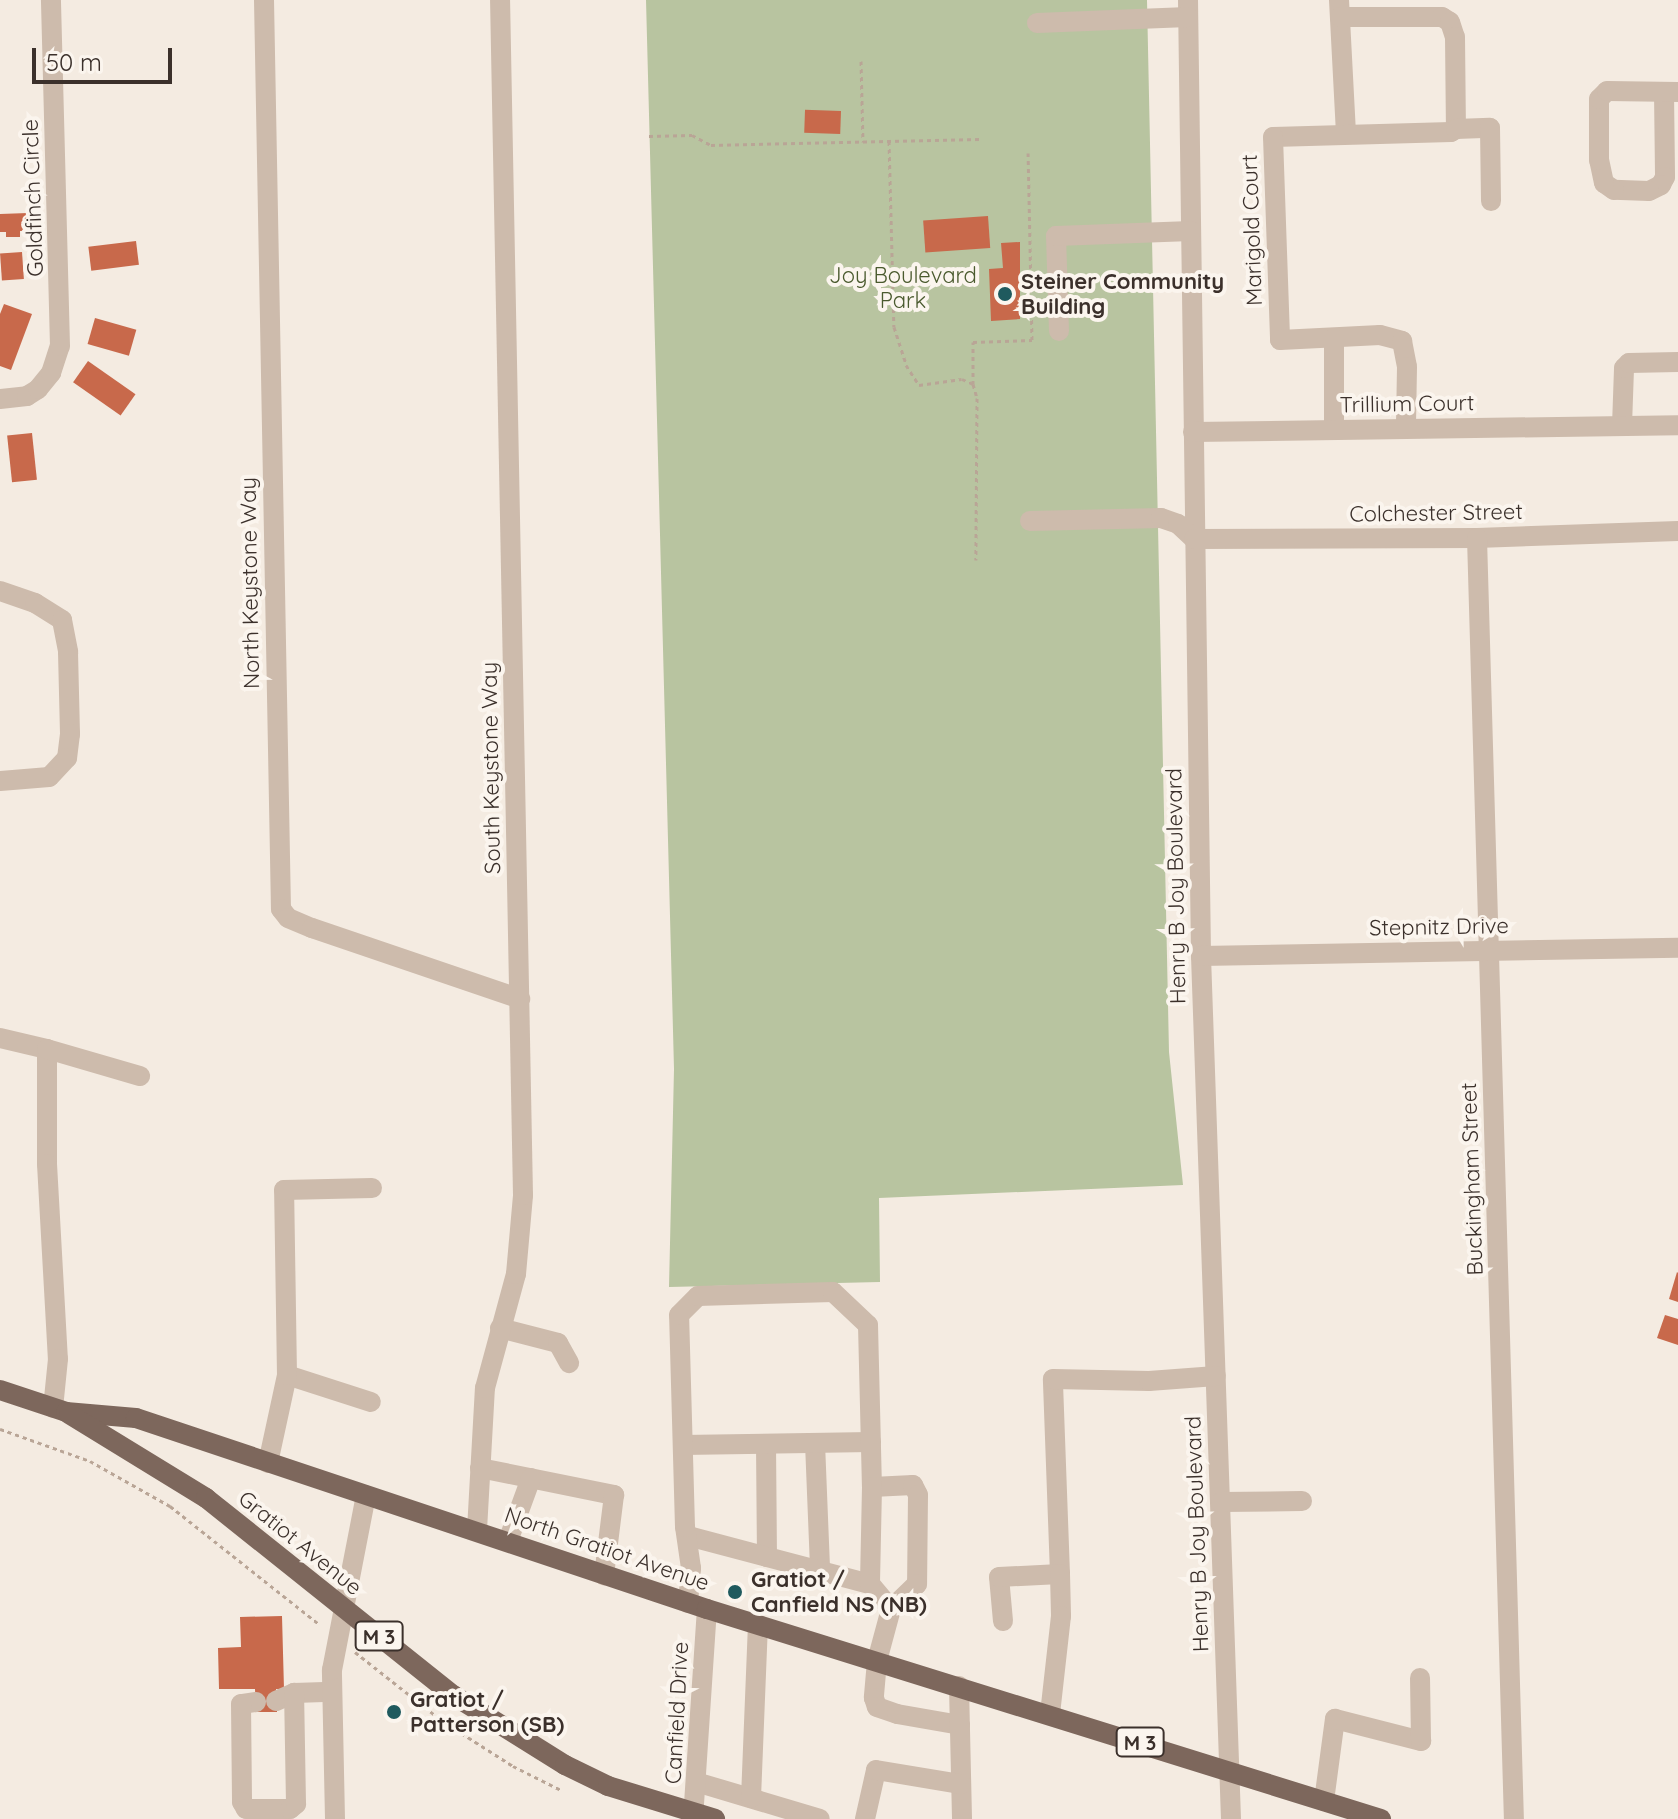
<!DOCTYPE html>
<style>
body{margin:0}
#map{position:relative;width:1678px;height:1819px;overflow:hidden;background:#f4ebe1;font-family:Quicksand,sans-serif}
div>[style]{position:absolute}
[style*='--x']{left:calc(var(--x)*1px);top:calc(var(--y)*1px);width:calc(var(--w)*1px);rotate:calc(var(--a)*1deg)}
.green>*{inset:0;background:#b8c4a0}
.building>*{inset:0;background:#c8694b;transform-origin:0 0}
.path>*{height:3px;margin-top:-1.5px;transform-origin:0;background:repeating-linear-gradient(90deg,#b9a596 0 4px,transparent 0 8px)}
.minor>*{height:20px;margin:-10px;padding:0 10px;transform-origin:10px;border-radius:10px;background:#cdbbac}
.major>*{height:20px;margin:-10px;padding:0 10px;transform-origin:10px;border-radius:10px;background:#7d675c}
.dots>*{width:22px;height:22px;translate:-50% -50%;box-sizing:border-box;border:4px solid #fbf5ee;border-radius:50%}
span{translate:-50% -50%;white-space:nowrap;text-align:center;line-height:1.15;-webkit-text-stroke:8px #fbf5ee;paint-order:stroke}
.shield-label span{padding:2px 6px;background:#fbf5ee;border:2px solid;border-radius:6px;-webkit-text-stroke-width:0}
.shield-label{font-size:20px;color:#3b302b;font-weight:700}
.street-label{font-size:22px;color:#3b302b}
.park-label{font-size:22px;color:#4a5a2e}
.poi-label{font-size:22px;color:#3b302b;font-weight:700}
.left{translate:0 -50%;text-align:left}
.scale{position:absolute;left:32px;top:48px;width:140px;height:36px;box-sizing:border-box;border:4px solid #3b302b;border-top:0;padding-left:10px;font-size:24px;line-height:28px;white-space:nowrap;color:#3b302b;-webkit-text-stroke:6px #fbf5ee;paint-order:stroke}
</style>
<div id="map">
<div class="green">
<i style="clip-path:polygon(646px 0,1147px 0,1169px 1052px,1183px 1185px,879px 1198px,880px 1282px,669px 1287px,674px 1069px)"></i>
</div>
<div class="building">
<i style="left:841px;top:111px;width:23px;height:36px;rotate:92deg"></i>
<i style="clip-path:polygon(28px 213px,29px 231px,20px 231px,20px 237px,6px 237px,6px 232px,0 232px,0 214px)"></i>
<i style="left:988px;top:216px;width:32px;height:65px;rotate:86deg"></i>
<i style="left:136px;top:241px;width:24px;height:48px;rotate:83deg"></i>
<i style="clip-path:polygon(1020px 242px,1020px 319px,991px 321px,989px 269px,1003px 268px,1001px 243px)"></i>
<i style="left:22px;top:252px;width:27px;height:22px;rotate:86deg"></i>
<i style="clip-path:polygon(4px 304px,32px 314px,11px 370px,0 366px,0 314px)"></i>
<i style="left:95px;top:318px;width:43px;height:27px;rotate:16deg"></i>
<i style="left:88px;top:361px;width:58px;height:26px;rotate:35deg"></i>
<i style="left:32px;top:433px;width:47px;height:25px;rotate:84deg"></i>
<i style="clip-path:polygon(1677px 1272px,1678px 1273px,1678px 1302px,1669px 1299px)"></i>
<i style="clip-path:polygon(1665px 1315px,1678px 1319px,1678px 1345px,1657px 1338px)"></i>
<i style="clip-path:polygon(282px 1616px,284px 1689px,276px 1689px,277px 1712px,256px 1712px,255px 1689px,219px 1689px,218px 1648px,241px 1647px,240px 1617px)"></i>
</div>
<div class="path">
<i style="--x:861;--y:61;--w:81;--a:88.6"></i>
<i style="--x:649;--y:136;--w:43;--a:-1.3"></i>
<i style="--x:692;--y:135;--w:21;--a:28"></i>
<i style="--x:711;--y:145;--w:269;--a:-1.3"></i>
<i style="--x:889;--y:141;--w:186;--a:88.5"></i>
<i style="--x:894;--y:327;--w:40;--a:72"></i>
<i style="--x:906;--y:365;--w:24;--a:57"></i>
<i style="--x:919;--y:385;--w:43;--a:-7.9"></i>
<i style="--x:962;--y:379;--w:12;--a:24"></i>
<i style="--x:973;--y:384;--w:42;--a:-90"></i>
<i style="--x:973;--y:342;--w:59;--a:-1.9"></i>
<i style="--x:1032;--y:340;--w:187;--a:-91.2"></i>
<i style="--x:973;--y:384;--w:15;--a:74"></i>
<i style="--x:977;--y:398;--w:162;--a:90.4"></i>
<i style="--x:0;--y:1429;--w:96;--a:19.6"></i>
<i style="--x:90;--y:1461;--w:92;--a:29.4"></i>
<i style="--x:170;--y:1506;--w:191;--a:38.4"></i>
<i style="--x:355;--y:1652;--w:110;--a:38.3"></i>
<i style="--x:441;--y:1720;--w:85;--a:32.6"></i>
<i style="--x:513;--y:1766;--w:54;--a:26.6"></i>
</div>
<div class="minor">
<i style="--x:264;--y:0;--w:909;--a:88.93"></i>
<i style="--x:281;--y:909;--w:11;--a:52"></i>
<i style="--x:288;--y:918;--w:26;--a:23"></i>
<i style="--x:312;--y:928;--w:220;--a:18.8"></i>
<i style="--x:1188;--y:0;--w:956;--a:89.22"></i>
<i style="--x:1201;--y:956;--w:864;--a:88.01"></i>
<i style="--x:1339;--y:0;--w:134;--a:87"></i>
<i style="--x:1340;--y:17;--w:102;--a:0"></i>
<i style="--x:1442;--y:17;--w:9;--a:32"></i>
<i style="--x:1450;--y:22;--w:16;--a:72"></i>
<i style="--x:1455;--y:37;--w:92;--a:89.4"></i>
<i style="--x:1456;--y:129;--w:6;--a:149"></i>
<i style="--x:1451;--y:132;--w:178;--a:178.4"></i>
<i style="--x:1273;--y:137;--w:203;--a:88"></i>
<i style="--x:1280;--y:340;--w:100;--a:-2.9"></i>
<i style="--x:1380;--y:335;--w:23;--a:15"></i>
<i style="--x:1402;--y:341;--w:26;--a:79"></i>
<i style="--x:1407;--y:367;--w:60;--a:91"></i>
<i style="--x:1037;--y:23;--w:151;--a:-2.3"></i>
<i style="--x:1664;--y:92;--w:85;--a:89.3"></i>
<i style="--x:1665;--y:177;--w:9;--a:117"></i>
<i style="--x:1661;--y:185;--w:13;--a:153"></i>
<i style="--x:1649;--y:191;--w:35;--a:-178"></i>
<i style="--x:1614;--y:190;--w:12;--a:-145"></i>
<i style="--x:1604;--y:183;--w:24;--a:-102"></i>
<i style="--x:1599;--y:160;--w:61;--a:-90"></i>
<i style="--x:1599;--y:99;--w:11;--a:-45"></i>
<i style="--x:1607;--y:91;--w:71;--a:0.8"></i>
<i style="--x:1456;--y:129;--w:34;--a:-2"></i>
<i style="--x:1490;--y:128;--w:73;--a:89.2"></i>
<i style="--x:1059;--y:331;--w:95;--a:-91.8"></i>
<i style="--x:1056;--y:236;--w:135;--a:-2.1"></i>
<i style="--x:1334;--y:338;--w:91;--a:90"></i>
<i style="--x:0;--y:399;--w:27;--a:-6"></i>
<i style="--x:27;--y:396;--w:13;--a:-32"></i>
<i style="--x:38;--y:389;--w:21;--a:-51"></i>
<i style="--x:51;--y:373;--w:28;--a:-72"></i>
<i style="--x:60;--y:346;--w:346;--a:-91.5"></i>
<i style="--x:1622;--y:426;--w:58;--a:-88"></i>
<i style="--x:1624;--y:368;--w:7;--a:-45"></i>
<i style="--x:1629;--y:363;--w:49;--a:-1.2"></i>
<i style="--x:1193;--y:432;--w:485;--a:-0.8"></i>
<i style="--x:1030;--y:521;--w:131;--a:-1.3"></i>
<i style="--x:1161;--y:518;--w:18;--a:19"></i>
<i style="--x:1178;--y:524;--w:22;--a:43"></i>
<i style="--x:1194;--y:539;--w:283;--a:-0.2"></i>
<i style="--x:1477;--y:538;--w:201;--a:-2"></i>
<i style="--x:1477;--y:538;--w:1282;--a:88.35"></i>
<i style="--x:0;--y:591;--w:37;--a:19"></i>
<i style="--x:35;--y:603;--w:32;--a:32"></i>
<i style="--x:62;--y:620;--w:33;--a:79"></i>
<i style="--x:68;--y:652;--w:82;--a:88.6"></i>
<i style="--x:70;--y:734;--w:24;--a:97"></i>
<i style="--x:67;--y:758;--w:26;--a:133"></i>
<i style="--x:49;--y:777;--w:49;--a:175.3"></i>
<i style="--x:1201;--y:956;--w:477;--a:-1"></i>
<i style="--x:0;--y:1038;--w:48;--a:13.2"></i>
<i style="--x:47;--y:1049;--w:115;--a:90"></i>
<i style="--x:47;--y:1164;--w:195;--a:86.8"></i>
<i style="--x:58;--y:1359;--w:49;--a:95.8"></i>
<i style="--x:47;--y:1049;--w:97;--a:16.2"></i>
<i style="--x:500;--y:1328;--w:60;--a:14.5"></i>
<i style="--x:558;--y:1343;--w:23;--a:61"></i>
<i style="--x:287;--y:1375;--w:88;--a:17.8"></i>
<i style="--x:815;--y:1443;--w:127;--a:87.7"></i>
<i style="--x:766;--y:1444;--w:113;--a:89.5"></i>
<i style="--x:683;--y:1445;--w:188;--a:-0.9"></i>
<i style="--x:268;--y:1463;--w:90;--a:-77.8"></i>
<i style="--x:287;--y:1375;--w:185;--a:-90.9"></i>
<i style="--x:284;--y:1190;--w:88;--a:-1.3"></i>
<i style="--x:480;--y:1468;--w:137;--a:11.4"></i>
<i style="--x:614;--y:1495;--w:81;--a:97.1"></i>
<i style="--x:872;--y:1487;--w:41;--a:-2.8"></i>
<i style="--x:913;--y:1485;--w:11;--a:63"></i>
<i style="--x:918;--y:1495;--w:89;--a:90.6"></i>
<i style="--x:917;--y:1584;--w:36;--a:136"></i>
<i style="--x:891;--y:1609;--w:54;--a:105.1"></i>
<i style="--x:877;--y:1661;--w:37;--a:95"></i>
<i style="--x:874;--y:1698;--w:9;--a:72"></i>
<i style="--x:877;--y:1707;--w:21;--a:19"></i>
<i style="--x:897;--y:1714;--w:64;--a:9.9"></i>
<i style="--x:1221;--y:1502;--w:81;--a:-0.7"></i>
<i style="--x:477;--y:1530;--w:142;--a:-86.8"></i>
<i style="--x:485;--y:1388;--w:118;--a:-74.8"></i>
<i style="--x:516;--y:1274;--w:79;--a:-84.9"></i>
<i style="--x:523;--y:1195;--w:1195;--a:-91.1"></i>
<i style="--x:688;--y:1536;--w:188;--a:14.8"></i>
<i style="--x:870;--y:1584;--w:33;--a:50"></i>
<i style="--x:508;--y:1541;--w:67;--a:-69.9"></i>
<i style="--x:1060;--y:1574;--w:195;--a:-92.1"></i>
<i style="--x:1053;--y:1379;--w:96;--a:1.2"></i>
<i style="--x:1149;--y:1381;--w:67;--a:-4.3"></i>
<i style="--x:688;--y:1603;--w:35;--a:-85"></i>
<i style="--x:691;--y:1568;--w:41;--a:-98.3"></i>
<i style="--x:685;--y:1527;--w:212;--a:-91.6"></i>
<i style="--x:679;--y:1315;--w:27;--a:-45"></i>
<i style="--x:698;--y:1296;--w:135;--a:-1.7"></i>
<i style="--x:833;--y:1292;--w:48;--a:43.3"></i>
<i style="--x:868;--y:1325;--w:162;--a:88.6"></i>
<i style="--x:872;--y:1487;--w:97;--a:91.2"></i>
<i style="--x:1003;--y:1621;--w:44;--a:-95.2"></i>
<i style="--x:999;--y:1577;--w:61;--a:-2.8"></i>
<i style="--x:1060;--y:1574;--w:42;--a:88.6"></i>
<i style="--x:1061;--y:1616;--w:99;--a:96.4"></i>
<i style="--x:959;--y:1686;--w:133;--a:88.7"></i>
<i style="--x:276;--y:1701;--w:20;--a:-24"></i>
<i style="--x:294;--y:1693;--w:38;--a:-2"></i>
<i style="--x:256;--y:1702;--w:15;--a:172"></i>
<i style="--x:241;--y:1704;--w:98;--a:89.4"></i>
<i style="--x:242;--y:1802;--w:8;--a:60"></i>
<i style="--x:246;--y:1809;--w:44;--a:0"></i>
<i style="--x:290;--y:1809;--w:8;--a:-40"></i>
<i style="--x:296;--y:1804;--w:111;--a:-91"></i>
<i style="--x:696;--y:1782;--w:129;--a:16.6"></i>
<i style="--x:751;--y:1798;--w:174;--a:-87.7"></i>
<i style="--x:1324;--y:1801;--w:83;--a:-82.4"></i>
<i style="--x:1335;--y:1719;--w:89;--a:14.3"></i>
<i style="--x:1421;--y:1741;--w:63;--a:-90.9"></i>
<i style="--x:335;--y:1819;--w:149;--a:-91.2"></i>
<i style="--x:332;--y:1670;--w:178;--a:-79"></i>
<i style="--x:693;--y:1819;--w:210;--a:-86.2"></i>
<i style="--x:865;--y:1819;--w:50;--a:-77.3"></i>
<i style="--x:876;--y:1770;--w:86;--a:9.4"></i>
</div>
<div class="major">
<i style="--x:0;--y:1390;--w:70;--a:18.4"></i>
<i style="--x:66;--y:1412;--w:70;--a:4.9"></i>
<i style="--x:136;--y:1418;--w:602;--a:18.5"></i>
<i style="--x:707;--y:1609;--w:706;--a:17.31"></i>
<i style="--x:69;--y:1414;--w:161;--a:31.5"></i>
<i style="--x:206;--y:1498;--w:316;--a:38.6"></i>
<i style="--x:453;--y:1695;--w:132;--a:32"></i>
<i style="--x:565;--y:1765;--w:48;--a:26"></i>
<i style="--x:608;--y:1786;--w:112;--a:17.1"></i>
</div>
<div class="dots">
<i style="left:1005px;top:294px;background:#1f5a5e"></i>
<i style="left:735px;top:1592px;background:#1f5a5e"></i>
<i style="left:394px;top:1712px;background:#1f5a5e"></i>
</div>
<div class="shield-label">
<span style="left:379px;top:1636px">M 3</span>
<span style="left:1140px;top:1742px">M 3</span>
</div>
<div class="street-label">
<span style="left:33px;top:198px;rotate:-92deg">Goldfinch Circle</span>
<span style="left:1252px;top:230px;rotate:-92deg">Marigold Court</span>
<span style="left:1407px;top:404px;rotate:-1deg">Trillium Court</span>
<span style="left:1436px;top:513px;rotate:-1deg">Colchester Street</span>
<span style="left:250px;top:583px;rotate:-91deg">North Keystone Way</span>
<span style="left:491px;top:768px;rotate:-91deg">South Keystone Way</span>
<span style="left:1176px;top:886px;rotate:-91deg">Henry B Joy Boulevard</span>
<span style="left:1439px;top:927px;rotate:-1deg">Stepnitz Drive</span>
<span style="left:1472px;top:1179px;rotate:-92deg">Buckingham Street</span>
<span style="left:1197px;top:1534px;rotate:-92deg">Henry B Joy Boulevard</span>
<span style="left:300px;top:1543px;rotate:39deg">Gratiot Avenue</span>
<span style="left:607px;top:1549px;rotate:19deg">North Gratiot Avenue</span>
<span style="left:677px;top:1713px;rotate:-87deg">Canfield Drive</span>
</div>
<div class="park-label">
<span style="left:903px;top:288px">Joy Boulevard<br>Park</span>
</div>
<div class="poi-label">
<span class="left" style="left:1021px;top:294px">Steiner Community<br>Building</span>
<span class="left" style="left:751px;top:1592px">Gratiot /<br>Canfield NS (NB)</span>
<span class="left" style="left:410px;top:1712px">Gratiot /<br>Patterson (SB)</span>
</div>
<div class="scale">50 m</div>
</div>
